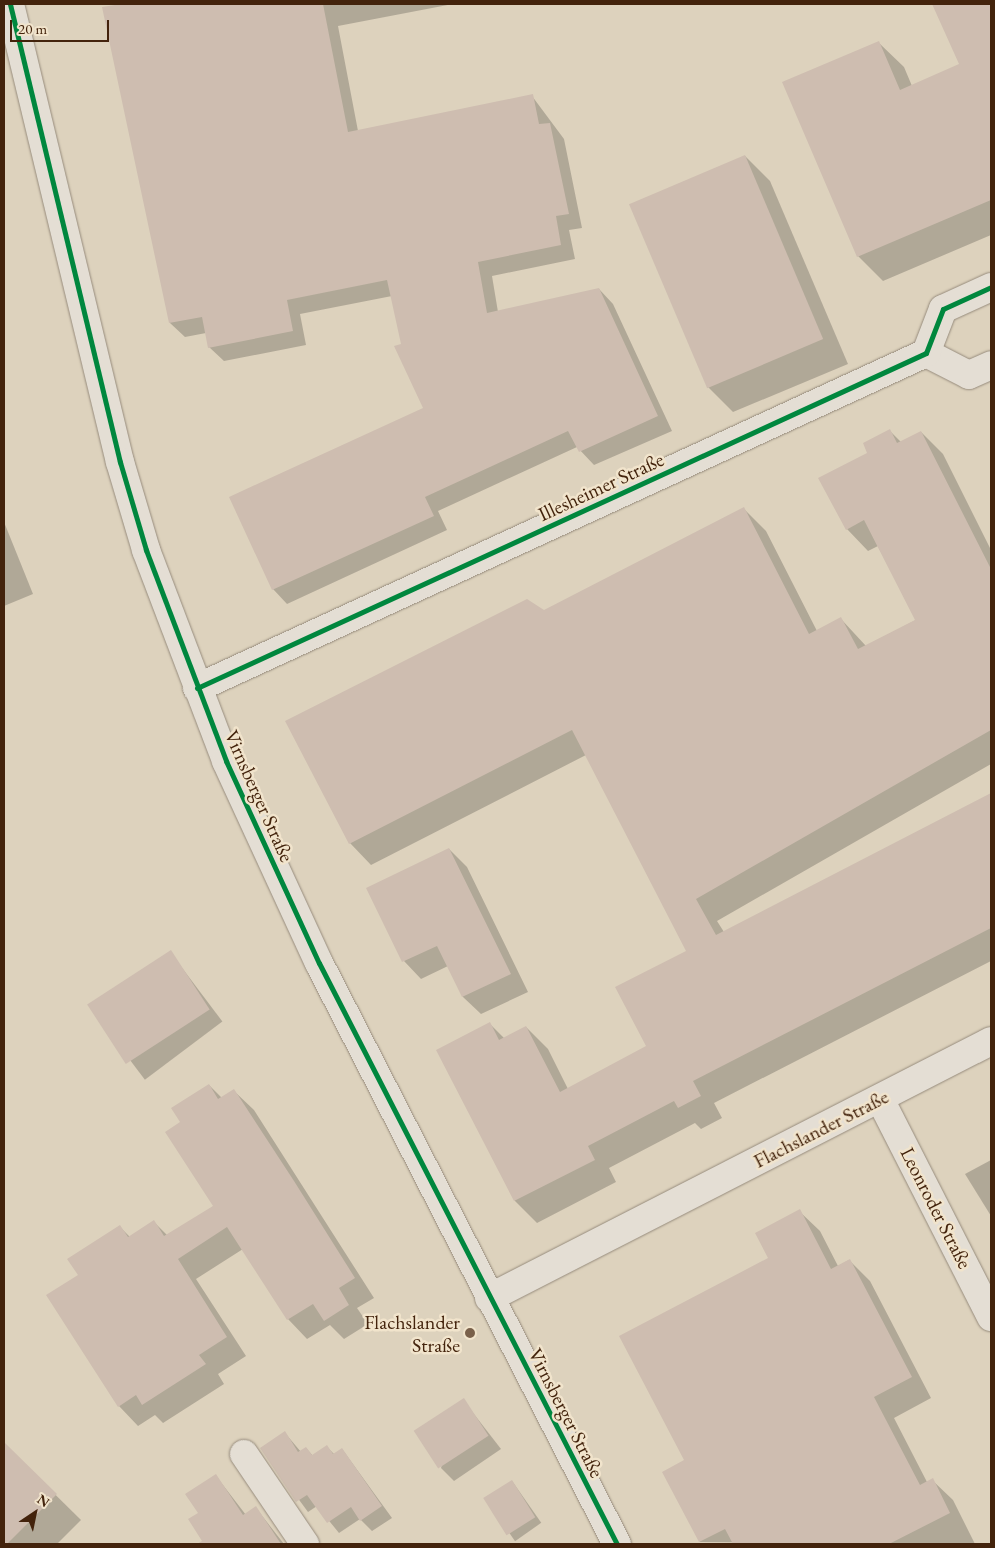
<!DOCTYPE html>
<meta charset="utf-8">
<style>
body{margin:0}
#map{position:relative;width:995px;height:1548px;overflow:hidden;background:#ddd2bd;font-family:"EB Garamond",serif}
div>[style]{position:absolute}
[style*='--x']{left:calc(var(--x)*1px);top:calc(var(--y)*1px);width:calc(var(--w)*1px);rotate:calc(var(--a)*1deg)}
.shadow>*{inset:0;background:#0003;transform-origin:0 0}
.building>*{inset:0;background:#cebdb0;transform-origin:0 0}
.roads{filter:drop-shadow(0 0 1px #968b7c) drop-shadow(0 0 1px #968b7c)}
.street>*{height:28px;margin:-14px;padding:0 14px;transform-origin:14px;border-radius:14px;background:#e4ded4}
.secondary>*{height:28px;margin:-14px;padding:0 14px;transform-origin:14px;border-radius:14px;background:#e4ded4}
.cycleway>*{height:5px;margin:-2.5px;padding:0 2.5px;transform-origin:2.5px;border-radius:2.5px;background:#00873e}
.dots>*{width:14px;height:14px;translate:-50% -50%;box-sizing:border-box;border:2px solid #f1e4cc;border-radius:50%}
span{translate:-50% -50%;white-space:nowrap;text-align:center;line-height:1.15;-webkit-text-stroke:5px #f1e4cc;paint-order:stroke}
.street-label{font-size:20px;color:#43230c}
.poi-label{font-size:20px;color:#43230c}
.right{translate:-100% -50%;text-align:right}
.frame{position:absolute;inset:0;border:5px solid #43230c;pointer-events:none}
.north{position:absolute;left:10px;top:1488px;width:50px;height:50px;-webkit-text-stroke:4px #f1e4cc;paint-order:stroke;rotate:34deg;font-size:14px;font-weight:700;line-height:20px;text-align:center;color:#43230c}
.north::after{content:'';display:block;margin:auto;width:18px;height:22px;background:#43230c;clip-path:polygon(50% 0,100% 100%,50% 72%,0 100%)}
.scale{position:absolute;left:10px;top:20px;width:99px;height:22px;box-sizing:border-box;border:2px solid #43230c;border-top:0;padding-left:6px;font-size:15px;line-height:18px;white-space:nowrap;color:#43230c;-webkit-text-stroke:4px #f1e4cc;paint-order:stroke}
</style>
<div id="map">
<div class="shadow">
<i style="clip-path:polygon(128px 4px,453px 4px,338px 26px,358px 131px,532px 96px,564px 139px,582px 228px,569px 230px,575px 259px,492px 276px,498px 312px,599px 289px,613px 304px,672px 431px,594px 465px,577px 447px,438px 511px,447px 530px,287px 604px,273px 589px,424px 409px,402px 345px,392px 296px,300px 314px,306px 345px,224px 361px,209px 347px,206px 333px,185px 337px,170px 323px,104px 8px)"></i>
<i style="clip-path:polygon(933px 4px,991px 4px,991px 235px,883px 281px,858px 256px,879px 43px,904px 67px,912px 86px,961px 65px)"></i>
<i style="clip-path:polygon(745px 156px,770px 181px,848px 364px,733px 412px,708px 387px)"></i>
<i style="clip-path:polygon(890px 431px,901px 442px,921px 432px,943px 454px,991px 550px,991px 764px,717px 921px,724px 932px,991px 795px,991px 961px,714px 1103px,722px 1118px,701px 1129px,695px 1123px,609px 1168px,616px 1182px,537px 1223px,515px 1201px,438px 1051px,490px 1024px,505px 1039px,526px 1027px,548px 1049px,568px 1089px,648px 1047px,687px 951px,586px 755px,371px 865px,350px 843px,544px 611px,744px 509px,766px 531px,817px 631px,841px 619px,866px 646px,916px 620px,878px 546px,868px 551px,847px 529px,869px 453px)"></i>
<i style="clip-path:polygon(4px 522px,33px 594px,4px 606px)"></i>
<i style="clip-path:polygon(449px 849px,467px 867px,528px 992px,481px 1014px,463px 997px,448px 966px,421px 979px,404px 961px)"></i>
<i style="left:170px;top:952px;width:87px;height:97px;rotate:53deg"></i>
<i style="clip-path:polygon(209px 1085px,222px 1098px,234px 1091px,254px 1110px,374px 1298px,357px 1308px,368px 1324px,344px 1339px,330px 1325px,307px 1339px,288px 1319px,243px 1249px,196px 1279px,246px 1356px,218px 1374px,224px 1384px,163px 1423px,155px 1415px,138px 1426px,119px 1406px,80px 1275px,120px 1227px,130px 1237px,154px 1222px,168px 1236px,214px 1206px,182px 1122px)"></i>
<i style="clip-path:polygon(991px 1160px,991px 1216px,965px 1174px)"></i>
<i style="clip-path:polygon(799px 1211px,820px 1231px,838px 1266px,849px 1260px,870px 1281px,931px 1398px,894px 1418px,927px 1482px,932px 1480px,953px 1500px,975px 1544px,700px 1542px,664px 1473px,686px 1461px,770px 1259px)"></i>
<i style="clip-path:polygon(463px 1400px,501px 1449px,454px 1481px,441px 1468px)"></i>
<i style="clip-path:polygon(285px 1433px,301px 1452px,306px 1448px,313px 1456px,327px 1447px,335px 1455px,342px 1449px,392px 1518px,372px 1531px,360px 1519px,339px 1533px,317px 1506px,308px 1512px,261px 1448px)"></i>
<i style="clip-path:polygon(4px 1444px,81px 1520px,57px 1544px,4px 1544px)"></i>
<i style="clip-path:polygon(216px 1476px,246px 1515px,256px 1508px,284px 1544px,205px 1544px,190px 1520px,200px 1513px)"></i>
<i style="left:512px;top:1481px;width:51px;height:32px;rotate:55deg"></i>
</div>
<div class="building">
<i style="clip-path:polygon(121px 4px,323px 4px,348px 132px,533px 94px,539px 124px,550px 123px,569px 214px,556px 216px,561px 245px,478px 262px,487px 313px,599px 288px,658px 416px,579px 452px,568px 431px,425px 497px,434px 516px,272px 590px,229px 497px,423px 408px,394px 346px,401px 344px,387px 280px,287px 300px,293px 331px,208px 348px,202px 317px,169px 323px,102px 7px)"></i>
<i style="clip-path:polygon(932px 4px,991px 4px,991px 200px,857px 257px,782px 82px,879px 41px,900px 90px,959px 64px)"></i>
<i style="left:745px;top:155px;width:200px;height:126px;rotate:67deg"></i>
<i style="clip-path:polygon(890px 429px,897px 443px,921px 431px,991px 569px,991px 730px,696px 899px,716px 935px,991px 793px,991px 928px,693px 1081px,701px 1096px,678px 1108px,674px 1101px,588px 1146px,595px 1160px,514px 1201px,436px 1050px,490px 1022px,499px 1040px,526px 1026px,560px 1092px,646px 1046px,615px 987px,686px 951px,572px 730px,349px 844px,285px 721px,527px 599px,544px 610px,744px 507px,809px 634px,841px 617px,858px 649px,915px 620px,864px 520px,846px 530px,818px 478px,867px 453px,863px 443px)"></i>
<i style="clip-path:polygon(449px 848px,511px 974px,462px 997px,437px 946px,402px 962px,366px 888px)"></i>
<i style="left:171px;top:950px;width:71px;height:100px;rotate:57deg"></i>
<i style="clip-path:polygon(209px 1084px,218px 1099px,234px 1089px,294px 1181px,355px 1278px,339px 1288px,349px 1305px,324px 1321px,313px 1304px,287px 1320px,227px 1227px,178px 1259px,227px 1337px,199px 1355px,206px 1364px,142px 1405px,136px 1395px,118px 1407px,46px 1295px,78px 1275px,67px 1259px,120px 1225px,128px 1237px,154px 1220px,164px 1236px,213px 1206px,165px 1132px,180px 1122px,171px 1108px)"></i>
<i style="clip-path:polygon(800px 1209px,831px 1269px,850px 1259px,912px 1377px,874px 1397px,920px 1485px,933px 1478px,950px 1513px,889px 1544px,733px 1544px,725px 1529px,699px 1542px,662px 1472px,684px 1460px,619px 1336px,768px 1258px,755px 1233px)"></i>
<i style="left:464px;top:1398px;width:45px;height:60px;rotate:57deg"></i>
<i style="clip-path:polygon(285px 1431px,298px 1452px,306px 1447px,312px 1455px,327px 1445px,333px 1454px,342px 1448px,382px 1506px,360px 1521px,351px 1507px,327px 1523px,307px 1495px,296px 1502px,260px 1448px)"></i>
<i style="clip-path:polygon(4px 1442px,57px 1494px,7px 1544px,4px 1544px)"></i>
<i style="clip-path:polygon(216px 1474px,243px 1515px,256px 1506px,281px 1544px,197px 1544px,202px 1541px,188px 1519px,198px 1513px,185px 1494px)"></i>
<i style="left:512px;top:1480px;width:44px;height:34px;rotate:58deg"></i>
</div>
<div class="roads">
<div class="street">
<i style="--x:926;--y:353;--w:48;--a:27.1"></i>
<i style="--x:969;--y:375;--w:24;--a:-24"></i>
<i style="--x:197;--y:688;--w:802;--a:-24.68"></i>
<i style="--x:926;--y:353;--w:47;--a:-68.9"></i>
<i style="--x:943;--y:309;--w:53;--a:-24.6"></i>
<i style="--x:880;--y:1099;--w:245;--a:63"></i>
<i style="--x:489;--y:1298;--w:564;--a:-27.11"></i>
<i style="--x:244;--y:1454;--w:109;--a:55.9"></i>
</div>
<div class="secondary">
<i style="--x:10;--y:4;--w:471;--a:76.5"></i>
<i style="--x:120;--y:462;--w:92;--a:73.5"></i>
<i style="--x:146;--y:550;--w:226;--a:69.2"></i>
<i style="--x:226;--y:761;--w:222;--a:65.3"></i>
<i style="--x:319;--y:963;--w:653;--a:62.85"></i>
</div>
</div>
<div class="cycleway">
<i style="--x:10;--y:4;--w:471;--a:76.5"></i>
<i style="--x:120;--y:462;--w:92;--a:73.5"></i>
<i style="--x:146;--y:550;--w:226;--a:69.2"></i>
<i style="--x:226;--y:761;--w:222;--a:65.3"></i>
<i style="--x:319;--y:963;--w:653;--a:62.85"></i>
<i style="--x:197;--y:688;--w:802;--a:-24.68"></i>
<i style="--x:926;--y:353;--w:47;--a:-68.9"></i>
<i style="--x:943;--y:309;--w:53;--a:-24.6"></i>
</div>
<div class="dots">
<i style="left:470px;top:1333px;background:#79604a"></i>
</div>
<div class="street-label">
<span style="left:601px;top:487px;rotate:-25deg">Illesheimer Straße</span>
<span style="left:259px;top:796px;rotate:66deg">Virnsberger Straße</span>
<span style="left:821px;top:1129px;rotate:-27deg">Flachslander Straße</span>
<span style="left:936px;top:1208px;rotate:63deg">Leonroder Straße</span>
<span style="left:566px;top:1413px;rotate:63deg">Virnsberger Straße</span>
</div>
<div class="poi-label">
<span class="right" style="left:460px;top:1334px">Flachslander<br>Straße</span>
</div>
<div class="frame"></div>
<div class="north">N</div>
<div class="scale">20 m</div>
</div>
